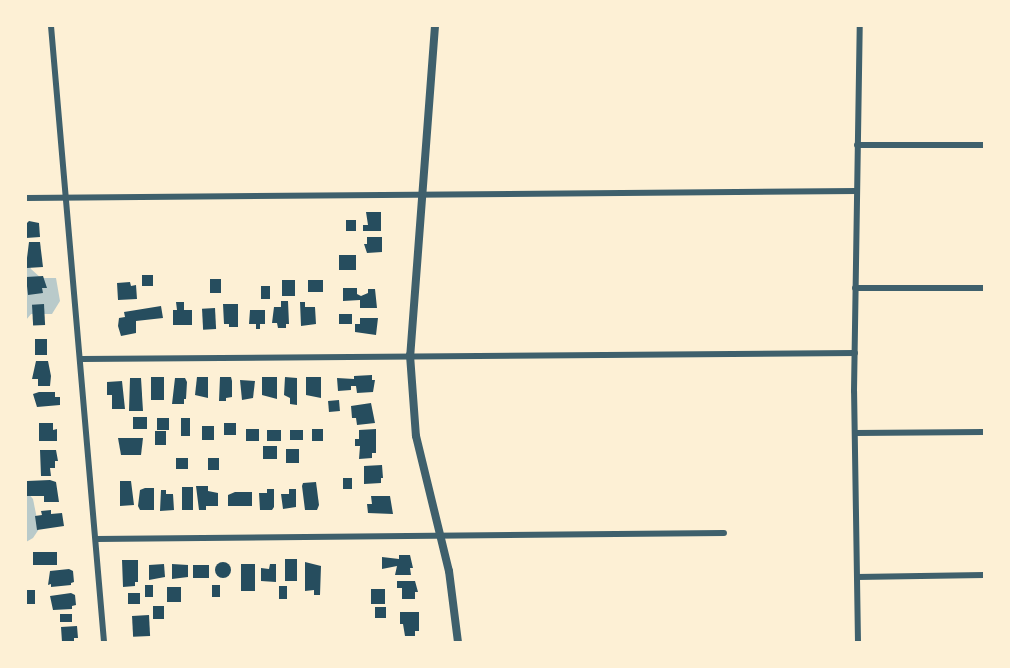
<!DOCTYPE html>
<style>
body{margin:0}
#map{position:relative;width:1010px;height:668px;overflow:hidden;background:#fdf0d5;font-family:Inter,sans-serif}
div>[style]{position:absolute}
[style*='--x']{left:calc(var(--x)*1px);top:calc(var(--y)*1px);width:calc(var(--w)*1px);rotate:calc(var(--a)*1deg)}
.green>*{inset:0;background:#b9caca}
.building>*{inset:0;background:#264d5e;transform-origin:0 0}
.round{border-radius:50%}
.minor>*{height:6px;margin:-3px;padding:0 3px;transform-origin:3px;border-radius:3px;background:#3f606c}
.tertiary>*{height:8px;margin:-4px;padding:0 4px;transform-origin:4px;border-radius:4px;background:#3f606c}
span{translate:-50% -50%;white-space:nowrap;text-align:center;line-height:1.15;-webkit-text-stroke:6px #fdf0d5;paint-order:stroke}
.frame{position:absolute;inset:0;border:27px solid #fdf0d5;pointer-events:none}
</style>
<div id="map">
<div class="green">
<i style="clip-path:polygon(26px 252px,31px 269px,41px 278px,56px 278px,60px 301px,52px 314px,31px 314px,26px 320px)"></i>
<i style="clip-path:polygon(26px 491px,33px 499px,39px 529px,33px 538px,26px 542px)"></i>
</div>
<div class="building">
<i style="clip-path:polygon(366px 212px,381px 212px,381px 231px,363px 231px,363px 225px,368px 225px)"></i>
<i style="left:346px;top:220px;width:10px;height:11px"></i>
<i style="clip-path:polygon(29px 221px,39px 223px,40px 237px,26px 238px,26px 224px)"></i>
<i style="clip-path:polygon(367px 237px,382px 237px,382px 252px,367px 253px,364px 244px,367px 244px)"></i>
<i style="clip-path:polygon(29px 242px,40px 242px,43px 267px,27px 268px,26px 266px)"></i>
<i style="left:339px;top:255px;width:17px;height:15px"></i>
<i style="left:142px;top:275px;width:11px;height:11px"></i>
<i style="clip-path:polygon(43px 276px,47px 288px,42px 288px,43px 293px,28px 295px,26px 277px)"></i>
<i style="left:210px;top:279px;width:11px;height:14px"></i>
<i style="left:282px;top:280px;width:13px;height:16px"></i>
<i style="left:308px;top:280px;width:15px;height:12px"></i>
<i style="clip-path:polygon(130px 282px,131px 286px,136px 285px,137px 299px,118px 300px,117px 283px)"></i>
<i style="left:261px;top:286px;width:9px;height:13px"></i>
<i style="clip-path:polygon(343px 288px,357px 288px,357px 294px,361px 296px,368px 293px,368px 289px,375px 289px,377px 308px,360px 308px,360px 300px,343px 301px)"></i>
<i style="clip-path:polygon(281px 301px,288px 301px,289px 324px,286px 324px,286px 328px,278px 328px,277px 323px,272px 323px,274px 307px,281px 307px)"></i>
<i style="clip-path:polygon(176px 302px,184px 302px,184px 310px,192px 310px,192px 325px,173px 325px,173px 310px,177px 310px)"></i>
<i style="clip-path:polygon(300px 302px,305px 302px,305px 307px,315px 307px,316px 324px,301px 326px)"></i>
<i style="left:44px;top:304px;width:21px;height:12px;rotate:87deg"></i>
<i style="clip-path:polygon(223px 304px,238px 304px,238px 327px,229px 327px,229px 324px,224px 324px)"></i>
<i style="clip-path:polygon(161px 306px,163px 318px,136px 321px,136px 333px,121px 336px,118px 326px,119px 318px,125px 317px,124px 312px)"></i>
<i style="left:215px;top:308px;width:21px;height:13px;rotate:87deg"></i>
<i style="clip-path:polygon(250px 310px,265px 310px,265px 324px,260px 324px,260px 329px,256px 329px,256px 324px,249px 324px)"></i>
<i style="left:339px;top:314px;width:13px;height:10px"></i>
<i style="clip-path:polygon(360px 318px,378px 318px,376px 335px,355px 332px,355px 324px,360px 324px)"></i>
<i style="left:35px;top:339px;width:12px;height:16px"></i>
<i style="clip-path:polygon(36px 361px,48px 361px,51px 376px,50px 386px,38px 386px,38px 379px,32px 379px)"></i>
<i style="clip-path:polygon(372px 375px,372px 380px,375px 380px,373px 392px,357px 393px,356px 386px,351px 386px,351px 390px,338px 391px,337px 378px,354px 379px,354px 376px)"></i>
<i style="left:151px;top:377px;width:13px;height:23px"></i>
<i style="clip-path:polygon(197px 377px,208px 377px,208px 398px,195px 395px)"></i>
<i style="clip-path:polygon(220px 377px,231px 377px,232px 381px,232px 397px,226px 398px,226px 401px,219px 401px)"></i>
<i style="clip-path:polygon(262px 377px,277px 377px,277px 399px,262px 395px)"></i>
<i style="clip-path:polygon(285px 377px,297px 378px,297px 405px,290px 404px,290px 398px,284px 395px)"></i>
<i style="clip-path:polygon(306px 377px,321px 377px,321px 398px,306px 395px)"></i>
<i style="clip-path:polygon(130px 378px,141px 378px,143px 411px,129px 411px)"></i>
<i style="clip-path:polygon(175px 378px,185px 378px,187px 382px,186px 399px,184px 399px,184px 404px,172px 404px)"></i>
<i style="clip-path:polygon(240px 380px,255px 381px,253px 398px,242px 400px)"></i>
<i style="clip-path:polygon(122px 381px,125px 409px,112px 409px,112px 395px,107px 395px,107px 382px)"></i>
<i style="clip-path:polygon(39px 392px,55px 392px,55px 397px,60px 397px,60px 405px,37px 407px,33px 394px)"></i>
<i style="left:339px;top:400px;width:11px;height:11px;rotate:85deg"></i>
<i style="clip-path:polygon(371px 403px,375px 423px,357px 425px,356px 418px,352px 418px,351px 406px)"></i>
<i style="left:133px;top:417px;width:14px;height:12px"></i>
<i style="left:157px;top:418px;width:12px;height:12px"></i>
<i style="left:181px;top:418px;width:9px;height:18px"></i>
<i style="clip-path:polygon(39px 423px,53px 423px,53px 430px,57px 429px,57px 441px,39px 441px)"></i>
<i style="left:224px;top:423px;width:12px;height:12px"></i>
<i style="left:202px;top:426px;width:12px;height:14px"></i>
<i style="left:246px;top:429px;width:13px;height:12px"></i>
<i style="left:312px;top:429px;width:11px;height:12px"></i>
<i style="clip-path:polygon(376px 429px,376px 453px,372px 453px,372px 458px,359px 459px,360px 446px,355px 446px,355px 439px,359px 439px,359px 430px)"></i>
<i style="left:267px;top:430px;width:14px;height:11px"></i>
<i style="left:290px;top:430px;width:13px;height:10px"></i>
<i style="left:155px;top:431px;width:11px;height:14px"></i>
<i style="clip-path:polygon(118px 438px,143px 438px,141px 455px,121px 455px)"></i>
<i style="left:263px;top:446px;width:14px;height:13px"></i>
<i style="left:286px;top:449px;width:13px;height:14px"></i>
<i style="clip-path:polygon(40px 450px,56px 450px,58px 461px,55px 461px,55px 468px,50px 468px,51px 476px,41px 476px)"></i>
<i style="left:176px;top:458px;width:12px;height:11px"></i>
<i style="left:208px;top:458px;width:11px;height:12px"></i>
<i style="clip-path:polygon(382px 465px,383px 478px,381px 478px,381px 483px,364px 484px,364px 466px)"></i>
<i style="left:343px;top:478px;width:9px;height:11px"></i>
<i style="clip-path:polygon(50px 480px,56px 482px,59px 502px,44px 502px,44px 496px,27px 496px,27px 481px)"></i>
<i style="clip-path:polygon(120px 481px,131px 481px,134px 505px,120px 506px)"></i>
<i style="clip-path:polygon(316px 482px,319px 505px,317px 510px,305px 510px,302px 486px,303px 483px)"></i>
<i style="clip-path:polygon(196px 486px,208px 486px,208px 491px,218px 493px,218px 506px,206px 506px,206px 510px,199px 510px)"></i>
<i style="left:182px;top:487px;width:11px;height:23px"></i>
<i style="clip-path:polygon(145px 488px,154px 488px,154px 510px,140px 510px,138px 506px,140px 490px)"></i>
<i style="clip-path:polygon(267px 489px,274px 489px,274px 507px,272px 510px,260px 510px,259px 493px,267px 493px)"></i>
<i style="clip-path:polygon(289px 489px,296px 489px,296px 507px,283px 509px,281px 494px,289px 494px)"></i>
<i style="clip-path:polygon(161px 490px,166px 490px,166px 494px,173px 494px,174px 510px,160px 511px)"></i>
<i style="clip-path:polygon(235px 492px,252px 492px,252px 506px,228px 506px,228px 495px)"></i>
<i style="clip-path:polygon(371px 496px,390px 496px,393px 514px,368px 513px,367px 504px,372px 504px)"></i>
<i style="clip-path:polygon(51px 510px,51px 514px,62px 513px,64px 526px,37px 530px,35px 516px,42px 515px,41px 511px)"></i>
<i style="left:33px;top:552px;width:24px;height:13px"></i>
<i style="clip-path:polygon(399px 555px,410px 555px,413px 568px,410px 568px,411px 575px,395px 575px,397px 566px,382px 569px,382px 557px,399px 559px)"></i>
<i style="left:285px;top:559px;width:12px;height:22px"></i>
<i style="clip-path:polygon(122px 560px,138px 560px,138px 582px,135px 582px,135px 586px,123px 587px)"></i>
<i style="clip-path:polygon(305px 562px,321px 566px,320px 595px,314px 595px,314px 590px,305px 591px)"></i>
<i class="round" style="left:215px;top:562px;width:16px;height:16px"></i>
<i style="clip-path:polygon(164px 564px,165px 577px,149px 580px,149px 565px)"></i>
<i style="clip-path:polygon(172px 564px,188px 565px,188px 577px,172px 579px)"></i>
<i style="left:241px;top:564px;width:14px;height:27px"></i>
<i style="clip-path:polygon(270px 564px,276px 564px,276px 582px,261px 581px,261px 568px,269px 569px)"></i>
<i style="left:193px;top:565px;width:16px;height:13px"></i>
<i style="clip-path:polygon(69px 569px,73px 571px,74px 582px,71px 583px,71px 585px,51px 587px,51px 584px,48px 585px,50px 571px)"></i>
<i style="clip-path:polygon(397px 581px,415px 581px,418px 592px,415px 592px,415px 599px,402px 599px,402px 588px,397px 588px)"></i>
<i style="left:145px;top:585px;width:8px;height:12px"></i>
<i style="left:212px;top:585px;width:8px;height:12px"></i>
<i style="left:279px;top:586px;width:8px;height:13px"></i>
<i style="left:167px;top:587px;width:14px;height:15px"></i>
<i style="left:371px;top:589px;width:14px;height:15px"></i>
<i style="left:26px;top:590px;width:9px;height:14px"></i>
<i style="clip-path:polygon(71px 593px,75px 595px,76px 605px,72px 606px,72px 609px,53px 610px,50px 596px)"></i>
<i style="left:128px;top:593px;width:12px;height:11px"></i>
<i style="left:153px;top:606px;width:11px;height:13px"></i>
<i style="left:375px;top:607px;width:11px;height:11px"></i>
<i style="clip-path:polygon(400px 612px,419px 612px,419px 631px,415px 631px,415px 636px,405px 636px,403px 624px,400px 624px)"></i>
<i style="left:72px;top:614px;width:8px;height:12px;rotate:90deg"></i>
<i style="left:149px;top:615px;width:21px;height:17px;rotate:87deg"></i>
<i style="clip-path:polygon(77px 626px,78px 638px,74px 638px,74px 642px,62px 642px,61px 627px)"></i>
</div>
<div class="minor">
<i style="--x:51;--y:26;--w:618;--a:85.08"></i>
<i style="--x:857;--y:145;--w:127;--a:0"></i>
<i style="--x:26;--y:198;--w:831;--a:-0.48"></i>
<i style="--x:855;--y:288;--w:129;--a:0"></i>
<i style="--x:81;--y:359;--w:774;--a:-0.44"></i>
<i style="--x:855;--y:433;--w:129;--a:-0.4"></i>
<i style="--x:96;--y:539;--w:628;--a:-0.55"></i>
<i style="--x:857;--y:577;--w:127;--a:-0.9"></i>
<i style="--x:858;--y:642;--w:251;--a:-90.9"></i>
<i style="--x:854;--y:391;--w:365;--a:-89.1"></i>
</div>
<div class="tertiary">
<i style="--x:435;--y:26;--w:330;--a:94.3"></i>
<i style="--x:410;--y:355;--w:81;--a:85.8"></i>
<i style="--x:416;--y:436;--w:139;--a:76.3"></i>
<i style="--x:449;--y:571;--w:72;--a:82.8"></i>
</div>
<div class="frame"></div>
</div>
